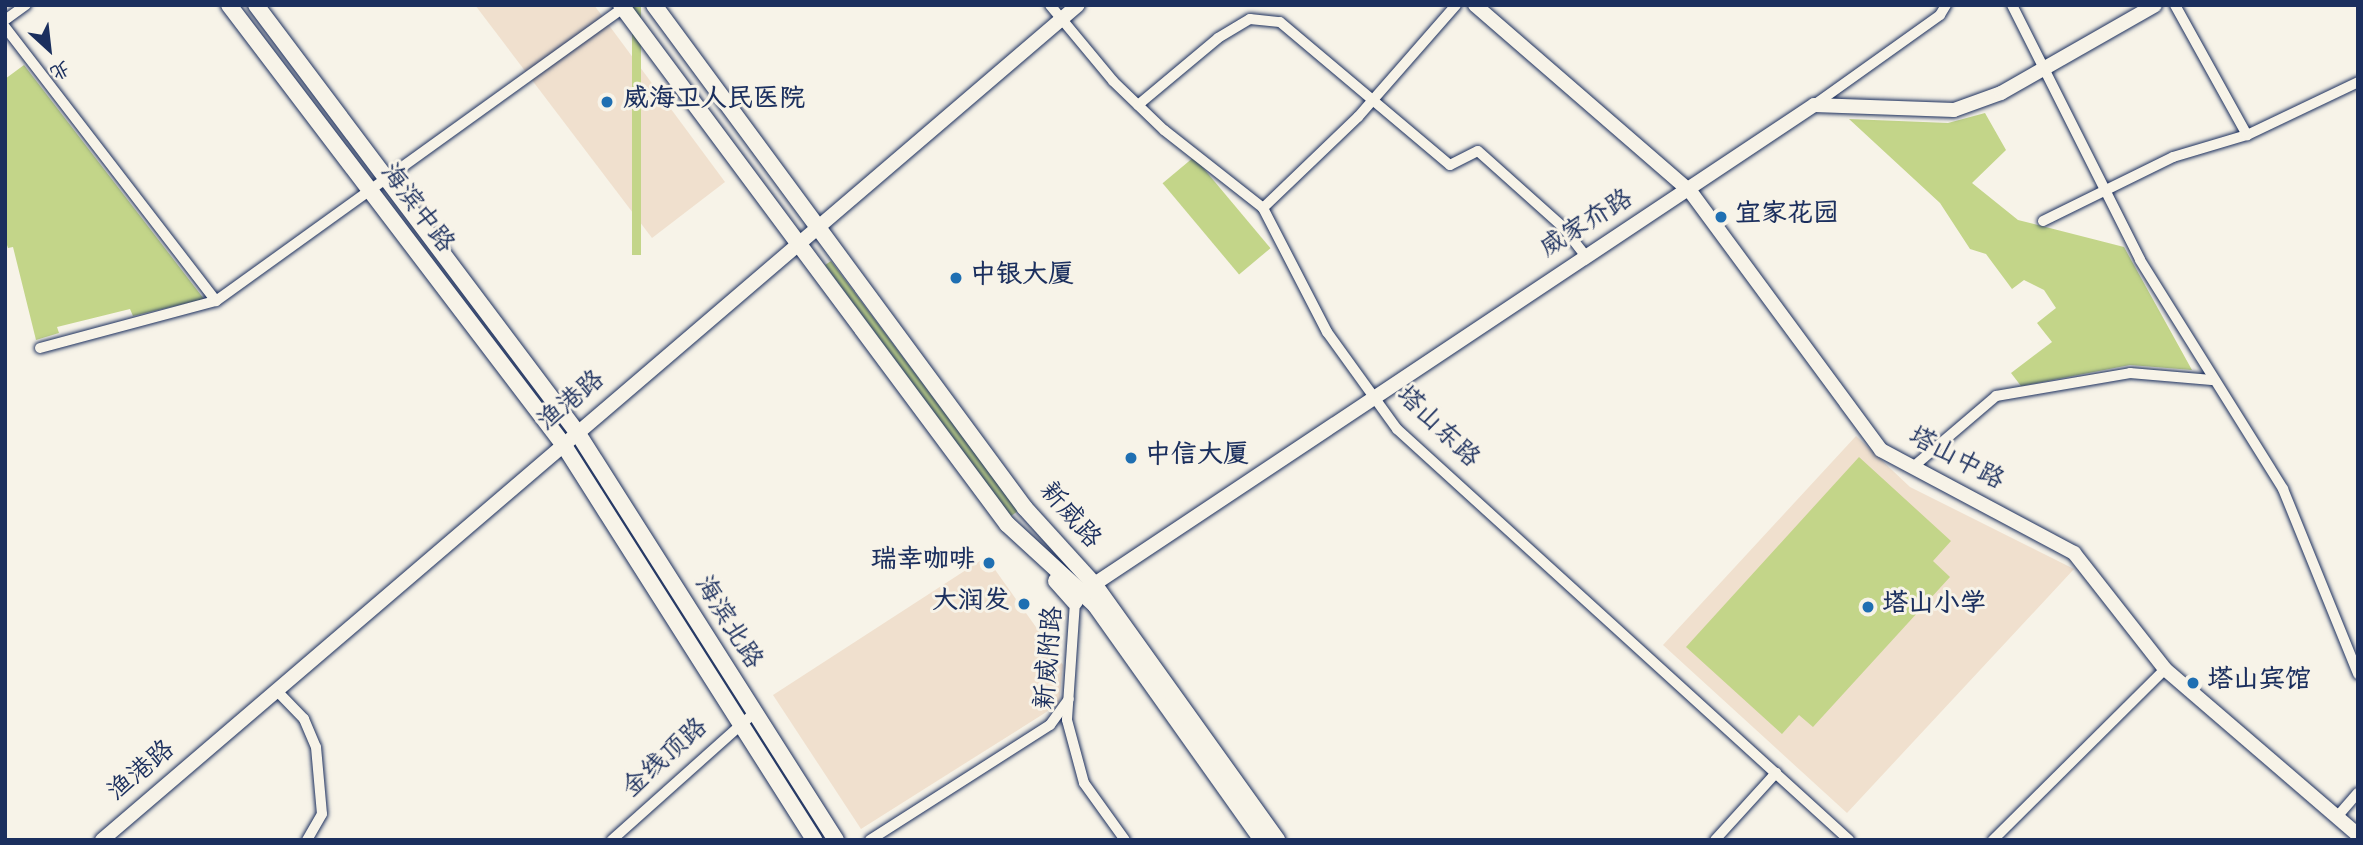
<!DOCTYPE html>
<meta charset="utf-8">
<style>
body{margin:0}
#map{position:relative;width:2363px;height:845px;overflow:hidden;background:#f7f3e8;font-family:"Gochi Hand","LXGW WenKai TC",sans-serif}
div>[style]{position:absolute}
[style*='--x']{left:calc(var(--x)*1px);top:calc(var(--y)*1px);width:calc(var(--w)*1px);rotate:calc(var(--a)*1deg)}
.built>*{inset:0;background:#f0e0ce}
.green>*{inset:0;background:#c3d589;transform-origin:0 0}
.roads{filter:drop-shadow(0 0 2px #1b2f5e) drop-shadow(0 0 2px #1b2f5e)}
.street>*{height:10px;margin:-5px;padding:0 5px;transform-origin:5px;border-radius:5px;background:#f7f3e8}
.secondary>*{height:14px;margin:-7px;padding:0 7px;transform-origin:7px;border-radius:7px;background:#f7f3e8}
.primary>*{height:16px;margin:-8px;padding:0 8px;transform-origin:8px;border-radius:8px;background:#f7f3e8}
.dots>*{width:19px;height:19px;translate:-50% -50%;box-sizing:border-box;border:4px solid #f7f3e8;border-radius:50%}
span{translate:-50% -50%;white-space:nowrap;text-align:center;line-height:1.15;-webkit-text-stroke:6px #f7f3e8;paint-order:stroke}
.poi-label{font-size:26px;color:#1b2f5e;font-weight:700}
.left{translate:0 -50%;text-align:left}
.right{translate:-100% -50%;text-align:right}
.street-label{font-size:26px;color:#1b2f5e}
.frame{position:absolute;inset:0;border:7px solid #1b2f5e;pointer-events:none}
.north{position:absolute;left:14px;top:14px;width:70px;height:70px;-webkit-text-stroke:5px #f7f3e8;paint-order:stroke;rotate:153deg;font-size:19px;font-weight:700;line-height:28px;text-align:center;color:#1b2f5e}
.north::after{content:'';display:block;margin:auto;width:24px;height:32px;background:#1b2f5e;clip-path:polygon(50% 0,100% 100%,50% 72%,0 100%)}
</style>
<div id="map">
<div class="built">
<i style="clip-path:polygon(475px 5px,594px 5px,725px 182px,652px 238px)"></i>
<i style="clip-path:polygon(1856px 436px,1910px 487px,2074px 569px,1847px 813px,1663px 645px)"></i>
<i style="clip-path:polygon(986px 557px,1063px 665px,1059px 704px,861px 829px,773px 695px)"></i>
</div>
<div class="green">
<i style="left:632px;top:5px;width:9px;height:250px"></i>
<i style="clip-path:polygon(24px 65px,204px 299px,133px 316px,130px 309px,57px 327px,59px 333px,36px 340px,13px 247px,8px 248px,5px 239px,5px 79px)"></i>
<i style="clip-path:polygon(1985px 113px,2006px 150px,1972px 183px,2018px 220px,2124px 247px,2192px 370px,2130px 365px,2021px 386px,2011px 373px,2052px 342px,2037px 323px,2056px 308px,2044px 290px,2024px 280px,2012px 289px,1986px 254px,1970px 249px,1940px 203px,1849px 119px,1948px 123px)"></i>
<i style="left:1194px;top:157px;width:119px;height:41px;rotate:50deg"></i>
<i style="clip-path:polygon(831px 261px,1018px 511px,1011px 516px,825px 265px)"></i>
<i style="clip-path:polygon(1859px 457px,1951px 541px,1933px 561px,1950px 577px,1813px 727px,1799px 715px,1782px 734px,1686px 647px)"></i>
</div>
<div class="roads">
<div class="street">
<i style="--x:1050;--y:5;--w:99;--a:50.3"></i>
<i style="--x:1113;--y:81;--w:71;--a:43.9"></i>
<i style="--x:1164;--y:130;--w:126;--a:38.2"></i>
<i style="--x:1263;--y:208;--w:140;--a:62.7"></i>
<i style="--x:1327;--y:332;--w:120;--a:54.2"></i>
<i style="--x:1397;--y:429;--w:611;--a:42.28"></i>
<i style="--x:2012;--y:5;--w:285;--a:63.3"></i>
<i style="--x:2140;--y:260;--w:270;--a:58"></i>
<i style="--x:2283;--y:489;--w:200;--a:67.9"></i>
<i style="--x:2175;--y:5;--w:149;--a:61"></i>
<i style="--x:5;--y:20;--w:26;--a:-36"></i>
<i style="--x:5;--y:27;--w:346;--a:52.4"></i>
<i style="--x:1138;--y:105;--w:104;--a:-39.9"></i>
<i style="--x:1218;--y:38;--w:37;--a:-31"></i>
<i style="--x:1250;--y:19;--w:30;--a:6"></i>
<i style="--x:1280;--y:22;--w:222;--a:40.1"></i>
<i style="--x:1450;--y:165;--w:31;--a:-27"></i>
<i style="--x:1478;--y:151;--w:114;--a:41.8"></i>
<i style="--x:1563;--y:227;--w:37;--a:52"></i>
<i style="--x:1814;--y:105;--w:155;--a:-35.5"></i>
<i style="--x:1940;--y:15;--w:12;--a:-59"></i>
<i style="--x:1263;--y:208;--w:132;--a:-43.8"></i>
<i style="--x:1358;--y:117;--w:149;--a:-48.8"></i>
<i style="--x:2043;--y:221;--w:145;--a:-26.2"></i>
<i style="--x:2173;--y:157;--w:77;--a:-16.6"></i>
<i style="--x:2247;--y:135;--w:123;--a:-25.5"></i>
<i style="--x:40;--y:348;--w:182;--a:-15"></i>
<i style="--x:216;--y:301;--w:501;--a:-35.75"></i>
<i style="--x:1913;--y:467;--w:109;--a:-40.5"></i>
<i style="--x:1996;--y:396;--w:136;--a:-9.7"></i>
<i style="--x:2130;--y:373;--w:82;--a:4.9"></i>
<i style="--x:1080;--y:597;--w:7;--a:135"></i>
<i style="--x:1075;--y:602;--w:118;--a:93.9"></i>
<i style="--x:1067;--y:720;--w:65;--a:74.9"></i>
<i style="--x:1084;--y:783;--w:70;--a:54.3"></i>
<i style="--x:277;--y:691;--w:39;--a:46"></i>
<i style="--x:304;--y:719;--w:30;--a:67"></i>
<i style="--x:316;--y:747;--w:67;--a:84.9"></i>
<i style="--x:322;--y:814;--w:30;--a:120"></i>
<i style="--x:2336;--y:818;--w:33;--a:-49"></i>
<i style="--x:612;--y:840;--w:189;--a:-41.8"></i>
<i style="--x:870;--y:840;--w:214;--a:-32.6"></i>
<i style="--x:1050;--y:725;--w:32;--a:-54"></i>
<i style="--x:1715;--y:840;--w:91;--a:-47.7"></i>
<i style="--x:1993;--y:840;--w:243;--a:-44.8"></i>
</div>
<div class="secondary">
<i style="--x:1475;--y:5;--w:284;--a:40.9"></i>
<i style="--x:1690;--y:191;--w:322;--a:53.6"></i>
<i style="--x:1881;--y:450;--w:219;--a:28.1"></i>
<i style="--x:2074;--y:553;--w:147;--a:51.9"></i>
<i style="--x:2165;--y:669;--w:255;--a:40.7"></i>
<i style="--x:1087;--y:589;--w:873;--a:-33.65"></i>
<i style="--x:1814;--y:105;--w:140;--a:2"></i>
<i style="--x:1954;--y:110;--w:50;--a:-19.9"></i>
<i style="--x:2001;--y:93;--w:177;--a:-29.7"></i>
<i style="--x:102;--y:840;--w:1284;--a:-40.55"></i>
</div>
<div class="primary">
<i style="--x:229;--y:5;--w:552;--a:52.74"></i>
<i style="--x:563;--y:444;--w:469;--a:57.6"></i>
<i style="--x:256;--y:5;--w:534;--a:53.07"></i>
<i style="--x:577;--y:432;--w:483;--a:57.6"></i>
<i style="--x:621;--y:5;--w:647;--a:53.36"></i>
<i style="--x:1007;--y:524;--w:120;--a:42.6"></i>
<i style="--x:1095;--y:605;--w:288;--a:54.6"></i>
<i style="--x:654;--y:5;--w:625;--a:53.59"></i>
<i style="--x:1025;--y:508;--w:103;--a:47.8"></i>
<i style="--x:1094;--y:584;--w:315;--a:54.4"></i>
<i style="--x:1056;--y:581;--w:28;--a:48"></i>
</div>
</div>
<div class="dots">
<i style="left:607px;top:102px;background:#1f6fb2"></i>
<i style="left:1721px;top:217px;background:#1f6fb2"></i>
<i style="left:956px;top:278px;background:#1f6fb2"></i>
<i style="left:1131px;top:458px;background:#1f6fb2"></i>
<i style="left:989px;top:563px;background:#1f6fb2"></i>
<i style="left:1024px;top:604px;background:#1f6fb2"></i>
<i style="left:1868px;top:607px;background:#1f6fb2"></i>
<i style="left:2193px;top:683px;background:#1f6fb2"></i>
</div>
<div class="poi-label">
<span class="left" style="left:623px;top:102px">威海卫人民医院</span>
<span class="left" style="left:1735px;top:217px">宜家花园</span>
<span class="left" style="left:970px;top:278px">中银大厦</span>
<span class="left" style="left:1145px;top:458px">中信大厦</span>
<span class="right" style="left:975px;top:563px">瑞幸咖啡</span>
<span class="right" style="left:1010px;top:604px">大润发</span>
<span class="left" style="left:1882px;top:607px">塔山小学</span>
<span class="left" style="left:2207px;top:683px">塔山宾馆</span>
</div>
<div class="street-label">
<span style="left:415px;top:210px;rotate:53deg">海滨中路</span>
<span style="left:1588px;top:226px;rotate:-32deg">威家夼路</span>
<span style="left:573px;top:403px;rotate:-40deg">渔港路</span>
<span style="left:1436px;top:429px;rotate:44deg">塔山东路</span>
<span style="left:1955px;top:461px;rotate:28deg">塔山中路</span>
<span style="left:1068px;top:517px;rotate:49deg">新威路</span>
<span style="left:726px;top:624px;rotate:58deg">海滨北路</span>
<span style="left:1052px;top:658px;rotate:-85deg">新威附路</span>
<span style="left:667px;top:760px;rotate:-42deg">金线顶路</span>
<span style="left:143px;top:773px;rotate:-40deg">渔港路</span>
</div>
<div class="frame"></div>
<div class="north">北</div>
</div>
